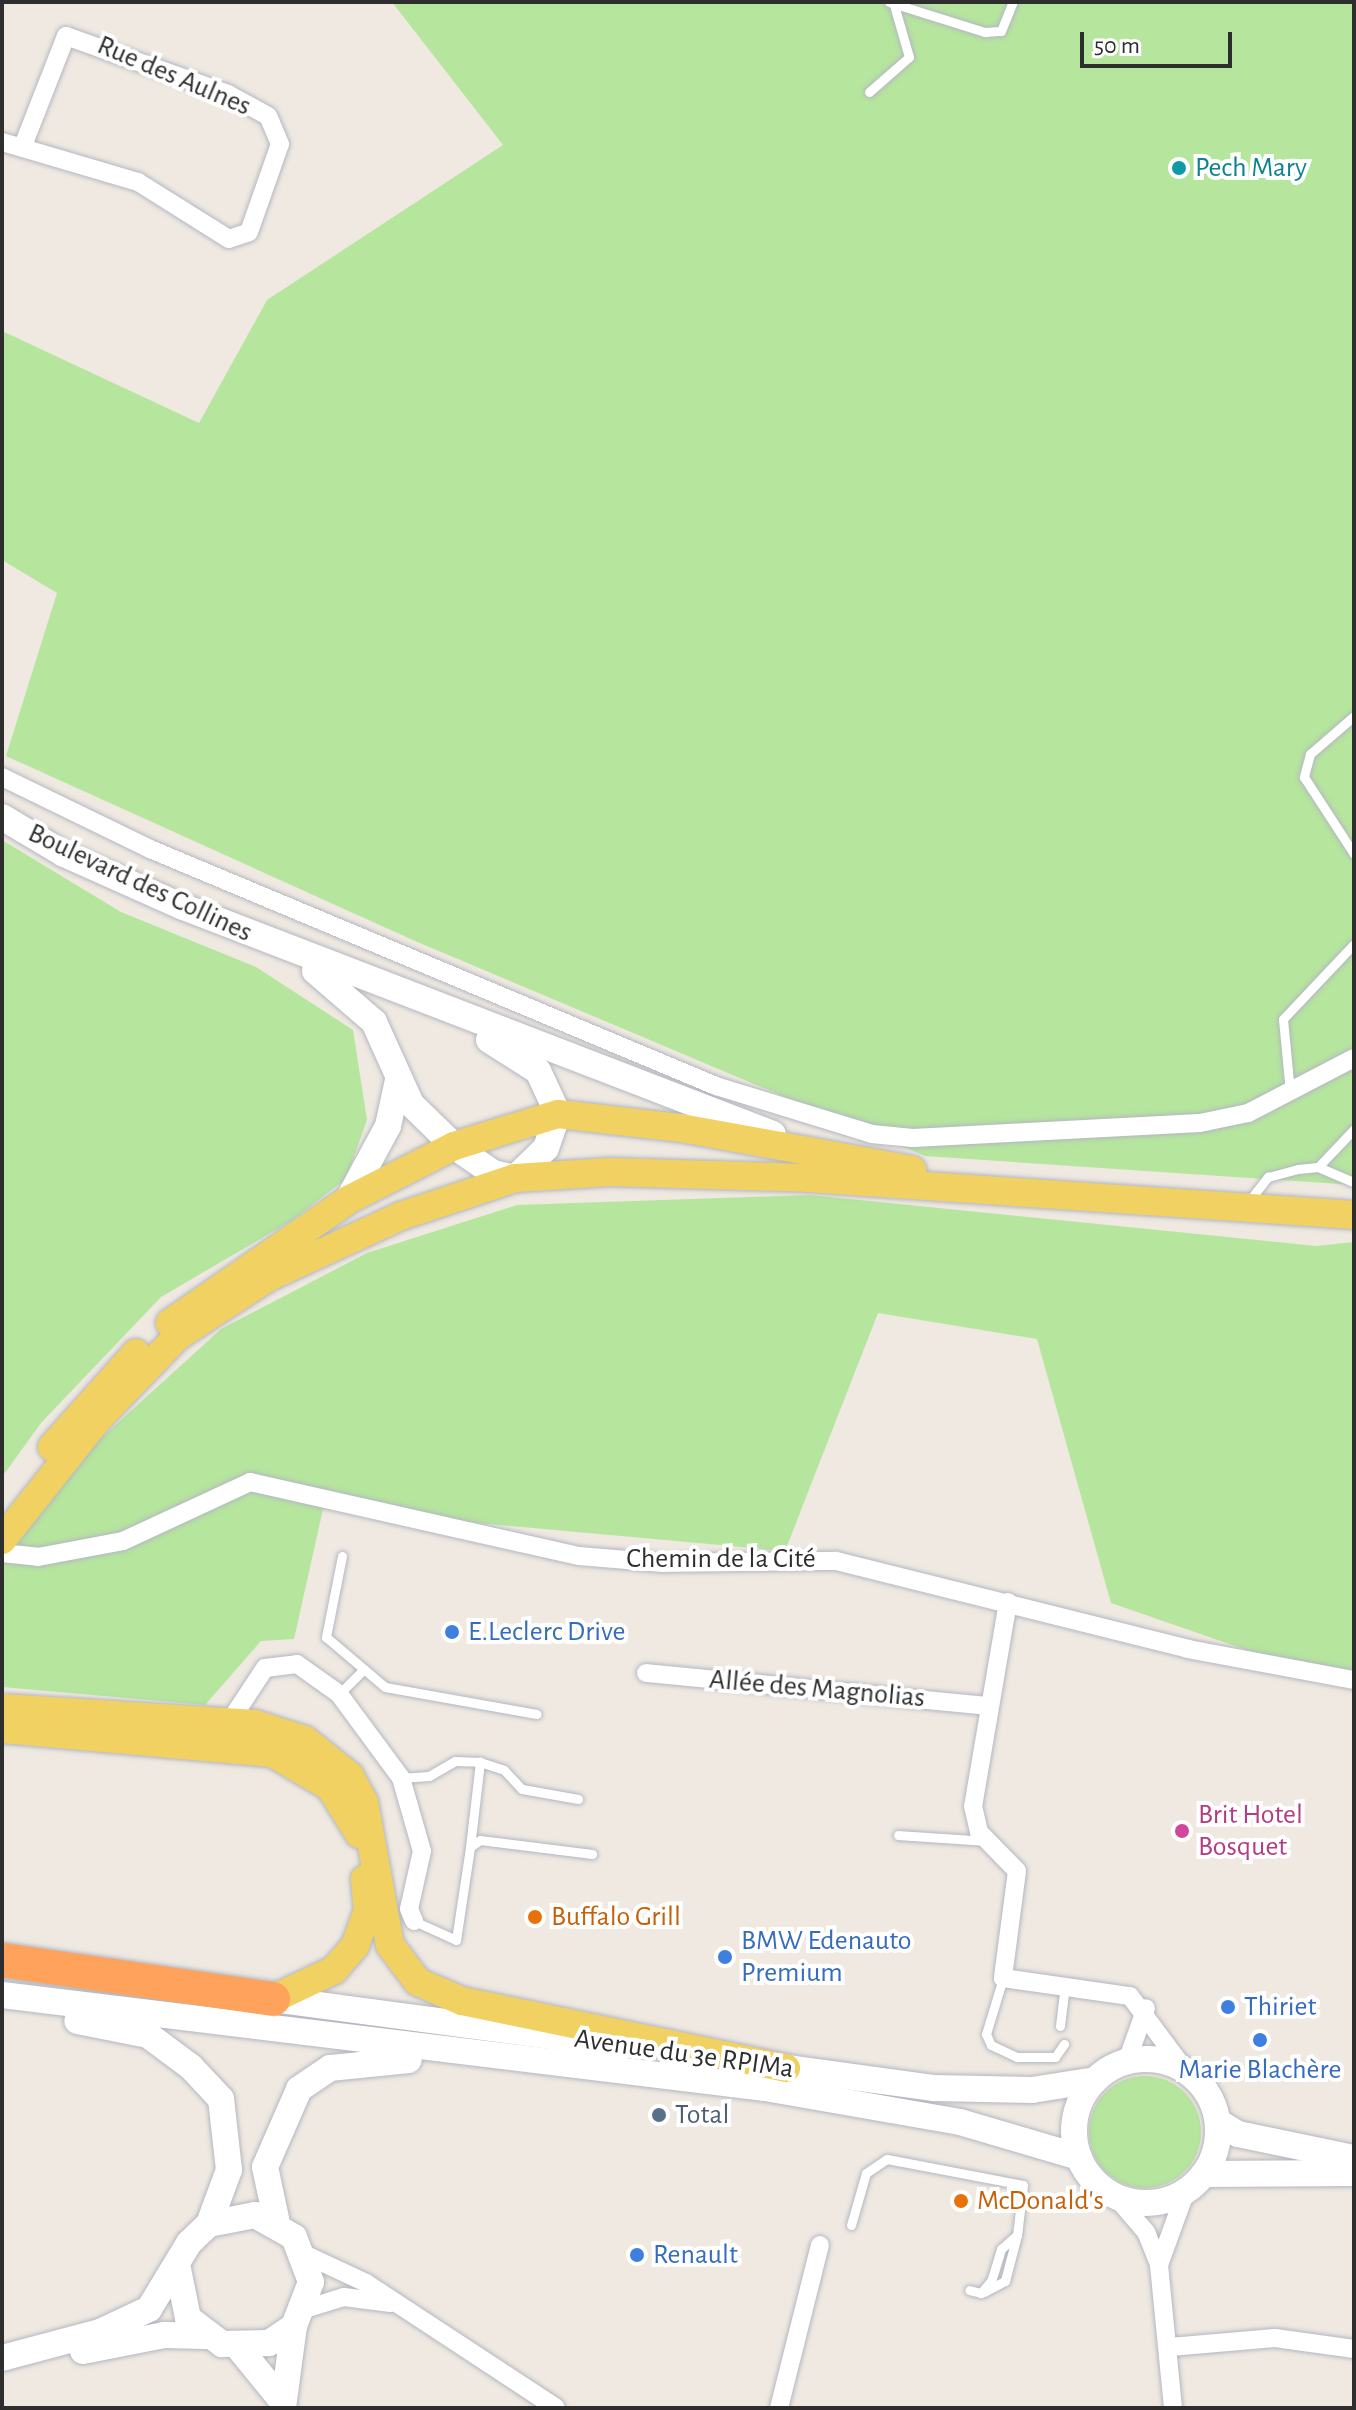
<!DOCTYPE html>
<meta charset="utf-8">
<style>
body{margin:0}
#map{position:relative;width:1356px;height:2410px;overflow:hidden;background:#efe9e1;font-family:"Alegreya Sans",sans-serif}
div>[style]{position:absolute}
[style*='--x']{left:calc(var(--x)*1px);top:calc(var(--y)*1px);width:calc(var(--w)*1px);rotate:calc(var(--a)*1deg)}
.green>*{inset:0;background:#b6e59e}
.round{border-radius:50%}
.roads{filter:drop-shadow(0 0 2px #b4b7c1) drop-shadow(0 0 2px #b4b7c1)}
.lane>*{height:9px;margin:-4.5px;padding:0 4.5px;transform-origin:4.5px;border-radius:4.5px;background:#fff}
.street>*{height:18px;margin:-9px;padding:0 9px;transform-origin:9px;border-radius:9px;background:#fff}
.secondary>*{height:26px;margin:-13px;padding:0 13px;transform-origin:13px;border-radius:13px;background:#fff}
.secondary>.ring{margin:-13px;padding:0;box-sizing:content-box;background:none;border:26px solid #fff;border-radius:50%}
.primary>*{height:28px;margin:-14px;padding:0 14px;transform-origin:14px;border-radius:14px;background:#f2d163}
.highway>*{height:34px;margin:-17px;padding:0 17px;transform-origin:17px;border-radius:17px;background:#ffa35c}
.dots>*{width:22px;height:22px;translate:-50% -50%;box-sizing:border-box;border:4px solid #fff;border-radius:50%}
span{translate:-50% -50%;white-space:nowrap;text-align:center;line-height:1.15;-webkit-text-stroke:8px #fff;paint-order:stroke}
.street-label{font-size:28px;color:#2e2e2e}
.culture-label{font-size:28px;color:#0d838f}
.left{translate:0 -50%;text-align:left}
.shop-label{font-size:28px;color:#366cbe}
.hotel-label{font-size:28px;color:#b23c85}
.food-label{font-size:28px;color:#c56008}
.service-label{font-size:28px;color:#4e5e75}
.frame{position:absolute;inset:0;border:4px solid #2e2e2e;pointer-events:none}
.scale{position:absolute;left:1080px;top:32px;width:152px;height:36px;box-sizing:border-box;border:4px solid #2e2e2e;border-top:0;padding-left:10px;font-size:24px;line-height:28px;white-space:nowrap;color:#2e2e2e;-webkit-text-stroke:6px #fff;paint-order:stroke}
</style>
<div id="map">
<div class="green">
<i style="clip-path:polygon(392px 2px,1354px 2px,1354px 1185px,925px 1156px,415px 941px,6px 756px,57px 593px,2px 560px,2px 331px,199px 423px,267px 300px,503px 145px)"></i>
<i style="clip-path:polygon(2px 840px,121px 912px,256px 967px,353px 1030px,367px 1120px,346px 1179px,291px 1221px,161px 1297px,41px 1423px,2px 1477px)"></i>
<i style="clip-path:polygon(810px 1195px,1316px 1246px,1354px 1242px,1354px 1687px,1111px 1603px,1037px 1339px,878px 1313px,785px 1551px,323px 1509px,294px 1639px,261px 1641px,205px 1705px,2px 1687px,2px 1557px,89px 1449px,221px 1329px,367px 1253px,517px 1205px)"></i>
<i class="round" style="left:1089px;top:2076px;width:112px;height:112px"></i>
</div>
<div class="roads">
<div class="lane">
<i style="--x:889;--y:2;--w:101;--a:17.4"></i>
<i style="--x:985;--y:32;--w:16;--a:-4"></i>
<i style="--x:1001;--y:31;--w:31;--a:-68"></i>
<i style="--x:869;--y:92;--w:53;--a:-41.2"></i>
<i style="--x:909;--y:57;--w:54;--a:-106.1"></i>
<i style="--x:1354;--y:716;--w:58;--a:139.2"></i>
<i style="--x:1310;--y:754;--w:24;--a:105"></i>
<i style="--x:1304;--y:777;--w:92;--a:57"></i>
<i style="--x:1290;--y:1092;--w:73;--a:-95.5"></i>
<i style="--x:1283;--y:1019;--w:103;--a:-46.6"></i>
<i style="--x:1318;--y:1167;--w:52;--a:-46.5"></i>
<i style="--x:1249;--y:1201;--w:31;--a:-52"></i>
<i style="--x:1268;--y:1177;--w:31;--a:-15"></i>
<i style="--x:1298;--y:1169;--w:20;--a:-6"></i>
<i style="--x:1318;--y:1167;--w:39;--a:23"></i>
<i style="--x:342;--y:1556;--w:83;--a:101.2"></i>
<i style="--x:326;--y:1637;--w:77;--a:40.3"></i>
<i style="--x:385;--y:1687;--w:154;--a:10.1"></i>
<i style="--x:339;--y:1694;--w:35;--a:-45"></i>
<i style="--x:401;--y:1778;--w:28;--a:-4"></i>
<i style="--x:429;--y:1776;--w:30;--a:-30"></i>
<i style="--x:455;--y:1761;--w:25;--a:2"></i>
<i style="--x:480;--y:1762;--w:25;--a:18"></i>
<i style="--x:504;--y:1770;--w:26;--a:47"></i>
<i style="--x:522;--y:1789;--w:57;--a:10.1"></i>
<i style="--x:898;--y:1835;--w:89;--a:3.9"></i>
<i style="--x:470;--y:1847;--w:86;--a:-83.3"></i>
<i style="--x:414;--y:1921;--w:46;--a:24.3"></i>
<i style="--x:456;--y:1940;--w:94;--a:-81.4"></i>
<i style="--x:470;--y:1847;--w:12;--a:-35"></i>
<i style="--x:480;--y:1840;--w:113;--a:7.1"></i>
<i style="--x:1003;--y:1978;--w:59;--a:106.9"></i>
<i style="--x:986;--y:2034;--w:12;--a:66"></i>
<i style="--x:991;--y:2045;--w:29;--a:25"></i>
<i style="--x:1017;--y:2057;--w:38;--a:0"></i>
<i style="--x:1055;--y:2057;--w:16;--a:-55"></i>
<i style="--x:1060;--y:2026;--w:39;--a:-83"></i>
<i style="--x:851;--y:2225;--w:54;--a:-73.9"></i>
<i style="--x:866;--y:2173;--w:25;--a:-34"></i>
<i style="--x:887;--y:2159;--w:138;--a:10.8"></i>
<i style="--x:1023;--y:2185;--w:50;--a:96.8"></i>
<i style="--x:1017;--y:2235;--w:21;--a:139"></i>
<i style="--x:1001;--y:2249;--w:34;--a:107"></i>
<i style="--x:991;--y:2281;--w:16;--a:130"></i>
<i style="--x:981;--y:2293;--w:12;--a:-166"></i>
<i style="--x:984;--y:2292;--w:24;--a:-28"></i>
<i style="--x:1005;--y:2281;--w:48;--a:-75.4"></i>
</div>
<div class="street">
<i style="--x:2;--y:142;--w:142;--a:16.4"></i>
<i style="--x:138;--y:182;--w:107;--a:32.1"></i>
<i style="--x:229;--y:239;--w:21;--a:-19"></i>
<i style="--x:249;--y:232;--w:93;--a:-70.6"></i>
<i style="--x:280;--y:144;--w:30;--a:-113"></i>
<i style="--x:268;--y:116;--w:46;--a:-151.2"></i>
<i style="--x:228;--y:94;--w:172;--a:-160.3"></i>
<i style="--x:66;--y:36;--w:120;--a:111.4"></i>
<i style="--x:2;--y:777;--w:165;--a:25.9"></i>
<i style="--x:150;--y:849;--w:614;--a:22.72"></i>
<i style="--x:716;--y:1086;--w:163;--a:17.1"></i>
<i style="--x:872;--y:1134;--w:41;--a:5.6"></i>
<i style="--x:913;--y:1138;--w:287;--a:-3"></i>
<i style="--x:1200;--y:1123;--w:49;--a:-11.8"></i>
<i style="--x:1248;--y:1113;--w:119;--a:-27.4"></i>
<i style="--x:2;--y:1553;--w:36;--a:6"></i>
<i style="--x:38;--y:1557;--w:86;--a:-10.7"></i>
<i style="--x:123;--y:1541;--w:140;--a:-24.9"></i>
<i style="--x:250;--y:1482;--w:337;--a:12.7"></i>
<i style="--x:579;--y:1556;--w:84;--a:4.8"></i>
<i style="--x:663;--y:1563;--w:173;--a:-0.7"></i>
<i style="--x:836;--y:1561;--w:363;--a:14"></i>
<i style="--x:1188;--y:1649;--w:169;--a:10.6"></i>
<i style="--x:1008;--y:1602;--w:207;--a:99.7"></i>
<i style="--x:973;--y:1806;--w:27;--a:77"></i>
<i style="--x:979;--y:1832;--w:54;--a:45.7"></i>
<i style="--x:1017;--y:1871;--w:108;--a:97.5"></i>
<i style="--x:1003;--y:1978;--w:128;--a:8.1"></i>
<i style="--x:1130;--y:1996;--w:92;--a:53.4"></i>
<i style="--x:646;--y:1673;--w:344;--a:5.5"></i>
<i style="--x:226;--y:1727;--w:71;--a:-56.5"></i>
<i style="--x:265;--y:1668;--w:32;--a:-7"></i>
<i style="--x:297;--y:1664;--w:52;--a:35.5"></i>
<i style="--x:339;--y:1694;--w:104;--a:53.6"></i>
<i style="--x:401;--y:1778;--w:76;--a:74"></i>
<i style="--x:422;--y:1851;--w:59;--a:102.6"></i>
<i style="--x:409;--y:1909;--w:13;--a:67"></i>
<i style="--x:1127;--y:2061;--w:56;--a:-70.3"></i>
<i style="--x:1115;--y:2196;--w:48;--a:49.3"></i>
<i style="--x:1146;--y:2232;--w:35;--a:68"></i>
<i style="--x:1159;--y:2265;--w:144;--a:84.4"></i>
<i style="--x:306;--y:2255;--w:66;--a:25"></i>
<i style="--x:366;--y:2283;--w:227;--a:33.3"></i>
<i style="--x:1159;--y:2265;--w:79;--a:-70"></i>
<i style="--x:305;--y:2309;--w:41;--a:-17.1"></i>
<i style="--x:344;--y:2297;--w:47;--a:7.3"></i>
<i style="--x:1170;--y:2347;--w:105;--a:-4.9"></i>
<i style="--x:1275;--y:2338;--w:80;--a:7.9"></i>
<i style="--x:779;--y:2408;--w:168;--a:-75.9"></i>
</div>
<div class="secondary">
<i style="--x:2;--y:817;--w:72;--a:30.8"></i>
<i style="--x:64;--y:854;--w:128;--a:24"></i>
<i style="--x:181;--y:906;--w:634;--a:21.06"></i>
<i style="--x:315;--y:971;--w:78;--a:40.8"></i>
<i style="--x:374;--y:1022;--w:90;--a:65.7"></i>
<i style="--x:411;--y:1104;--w:60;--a:44.3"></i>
<i style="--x:454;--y:1146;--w:47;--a:34.7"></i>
<i style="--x:493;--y:1173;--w:23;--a:13"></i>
<i style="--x:515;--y:1178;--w:43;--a:-44.1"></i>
<i style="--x:546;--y:1148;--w:36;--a:-71"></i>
<i style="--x:558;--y:1114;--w:47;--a:-114.9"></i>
<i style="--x:538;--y:1071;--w:58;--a:-147.7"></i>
<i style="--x:348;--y:1200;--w:84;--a:-61.6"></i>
<i style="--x:388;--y:1126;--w:47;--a:-77.7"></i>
<i style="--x:2;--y:1995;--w:769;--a:6.95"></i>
<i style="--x:765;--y:2088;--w:198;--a:9.9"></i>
<i style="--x:960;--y:2122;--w:124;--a:16.4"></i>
<i style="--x:273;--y:1999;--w:353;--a:7.6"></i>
<i class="ring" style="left:1074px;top:2059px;width:118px;height:118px"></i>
<i style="--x:765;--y:2065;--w:171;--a:7.8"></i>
<i style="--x:934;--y:2088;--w:98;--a:1.2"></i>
<i style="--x:1032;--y:2090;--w:64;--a:-9"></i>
<i style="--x:1218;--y:2122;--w:23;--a:31"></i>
<i style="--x:1238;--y:2134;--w:118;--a:11.7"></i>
<i style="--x:1204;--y:2174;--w:150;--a:-0.4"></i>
<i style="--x:277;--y:2223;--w:57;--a:-102.1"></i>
<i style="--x:265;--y:2167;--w:85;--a:-66.4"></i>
<i style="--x:299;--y:2089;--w:37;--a:-34"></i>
<i style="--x:330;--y:2068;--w:79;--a:-5.8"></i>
<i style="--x:178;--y:2269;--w:50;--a:78.5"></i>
<i style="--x:188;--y:2318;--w:43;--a:37.4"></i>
<i style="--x:222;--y:2344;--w:47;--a:-1.2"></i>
<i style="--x:269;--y:2343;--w:30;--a:-34"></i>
<i style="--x:294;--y:2326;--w:47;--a:-68.9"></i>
<i style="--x:311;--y:2282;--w:48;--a:-110.7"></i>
<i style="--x:294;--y:2237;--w:45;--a:-150.6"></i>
<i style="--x:255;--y:2215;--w:47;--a:168.9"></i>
<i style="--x:239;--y:2348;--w:68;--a:50.9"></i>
<i style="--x:83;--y:2351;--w:83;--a:-11.2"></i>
<i style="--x:164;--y:2335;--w:42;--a:1.4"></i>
<i style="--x:2;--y:2358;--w:101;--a:-14.9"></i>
<i style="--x:100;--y:2332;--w:54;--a:-25.1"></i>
<i style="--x:149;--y:2309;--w:77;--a:-58.8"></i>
<i style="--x:189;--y:2243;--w:28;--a:-44"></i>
<i style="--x:209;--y:2224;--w:58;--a:-69.7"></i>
<i style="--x:229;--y:2170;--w:71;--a:-96.4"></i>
<i style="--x:221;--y:2099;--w:44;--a:-133.2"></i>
<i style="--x:191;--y:2067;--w:54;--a:-143.3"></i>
<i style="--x:148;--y:2035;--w:72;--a:-168.8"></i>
<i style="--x:283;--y:2408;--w:83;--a:-82.4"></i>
</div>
<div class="primary">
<i style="--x:170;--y:1323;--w:216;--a:-34.6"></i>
<i style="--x:348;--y:1200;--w:119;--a:-27"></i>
<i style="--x:454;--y:1146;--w:109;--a:-17.1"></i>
<i style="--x:558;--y:1114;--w:124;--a:6.5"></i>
<i style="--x:681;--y:1128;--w:235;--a:10.3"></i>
<i style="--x:52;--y:1447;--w:126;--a:-48.2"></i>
<i style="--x:2;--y:1540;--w:154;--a:-51.6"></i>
<i style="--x:98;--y:1419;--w:115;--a:-46.1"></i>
<i style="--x:178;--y:1336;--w:108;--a:-33"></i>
<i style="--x:269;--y:1277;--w:145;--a:-24.8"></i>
<i style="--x:401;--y:1216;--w:120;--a:-18.4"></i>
<i style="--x:515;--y:1178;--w:95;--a:-3.6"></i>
<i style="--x:610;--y:1172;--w:198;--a:1.7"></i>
<i style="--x:808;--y:1178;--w:547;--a:3.88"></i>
<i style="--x:2;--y:1708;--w:254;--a:3.6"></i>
<i style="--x:255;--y:1724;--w:52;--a:17.7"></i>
<i style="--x:305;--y:1740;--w:58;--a:38.7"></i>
<i style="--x:350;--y:1776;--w:30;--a:62"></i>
<i style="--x:364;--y:1802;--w:145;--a:79.7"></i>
<i style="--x:390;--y:1945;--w:46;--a:52.9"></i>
<i style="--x:418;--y:1982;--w:48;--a:23.4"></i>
<i style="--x:462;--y:2001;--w:331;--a:11.7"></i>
<i style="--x:2;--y:1729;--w:271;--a:5.1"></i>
<i style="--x:272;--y:1753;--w:67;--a:30.4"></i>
<i style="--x:330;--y:1787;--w:55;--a:58.3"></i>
<i style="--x:273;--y:1999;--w:68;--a:-25.4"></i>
<i style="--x:334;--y:1970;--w:32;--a:-49"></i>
<i style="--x:355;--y:1946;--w:38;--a:-70"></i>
<i style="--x:368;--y:1910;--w:31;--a:-96"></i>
</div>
<div class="highway">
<i style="--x:2;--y:1960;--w:274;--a:8.2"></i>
</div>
</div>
<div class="dots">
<i style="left:1179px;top:168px;background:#0f9aa8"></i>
<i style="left:452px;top:1632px;background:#3f7fe0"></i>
<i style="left:1182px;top:1831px;background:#d1479c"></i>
<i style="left:535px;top:1917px;background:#e8710a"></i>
<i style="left:725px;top:1957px;background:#3f7fe0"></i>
<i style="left:1228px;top:2007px;background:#3f7fe0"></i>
<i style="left:1260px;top:2040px;background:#3f7fe0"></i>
<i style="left:659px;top:2115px;background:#5c6f8a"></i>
<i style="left:961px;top:2201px;background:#e8710a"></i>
<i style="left:637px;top:2255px;background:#3f7fe0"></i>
</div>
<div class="street-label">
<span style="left:174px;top:76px;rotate:23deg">Rue des Aulnes</span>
<span style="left:140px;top:883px;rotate:25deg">Boulevard des Collines</span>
<span style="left:721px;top:1559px">Chemin de la Cité</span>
<span style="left:817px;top:1689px;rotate:5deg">Allée des Magnolias</span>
<span style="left:684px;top:2054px;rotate:8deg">Avenue du 3e RPIMa</span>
</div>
<div class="culture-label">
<span class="left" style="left:1195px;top:168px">Pech Mary</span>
</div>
<div class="shop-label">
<span class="left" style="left:468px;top:1632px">E.Leclerc Drive</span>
<span class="left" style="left:741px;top:1957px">BMW Edenauto<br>Premium</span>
<span class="left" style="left:1244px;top:2007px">Thiriet</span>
<span style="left:1260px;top:2070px">Marie Blachère</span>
<span class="left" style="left:653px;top:2255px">Renault</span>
</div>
<div class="hotel-label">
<span class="left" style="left:1198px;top:1831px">Brit Hotel<br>Bosquet</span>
</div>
<div class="food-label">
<span class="left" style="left:551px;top:1917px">Buffalo Grill</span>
<span class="left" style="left:977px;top:2201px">McDonald's</span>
</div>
<div class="service-label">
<span class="left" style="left:675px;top:2115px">Total</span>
</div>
<div class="frame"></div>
<div class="scale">50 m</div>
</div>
